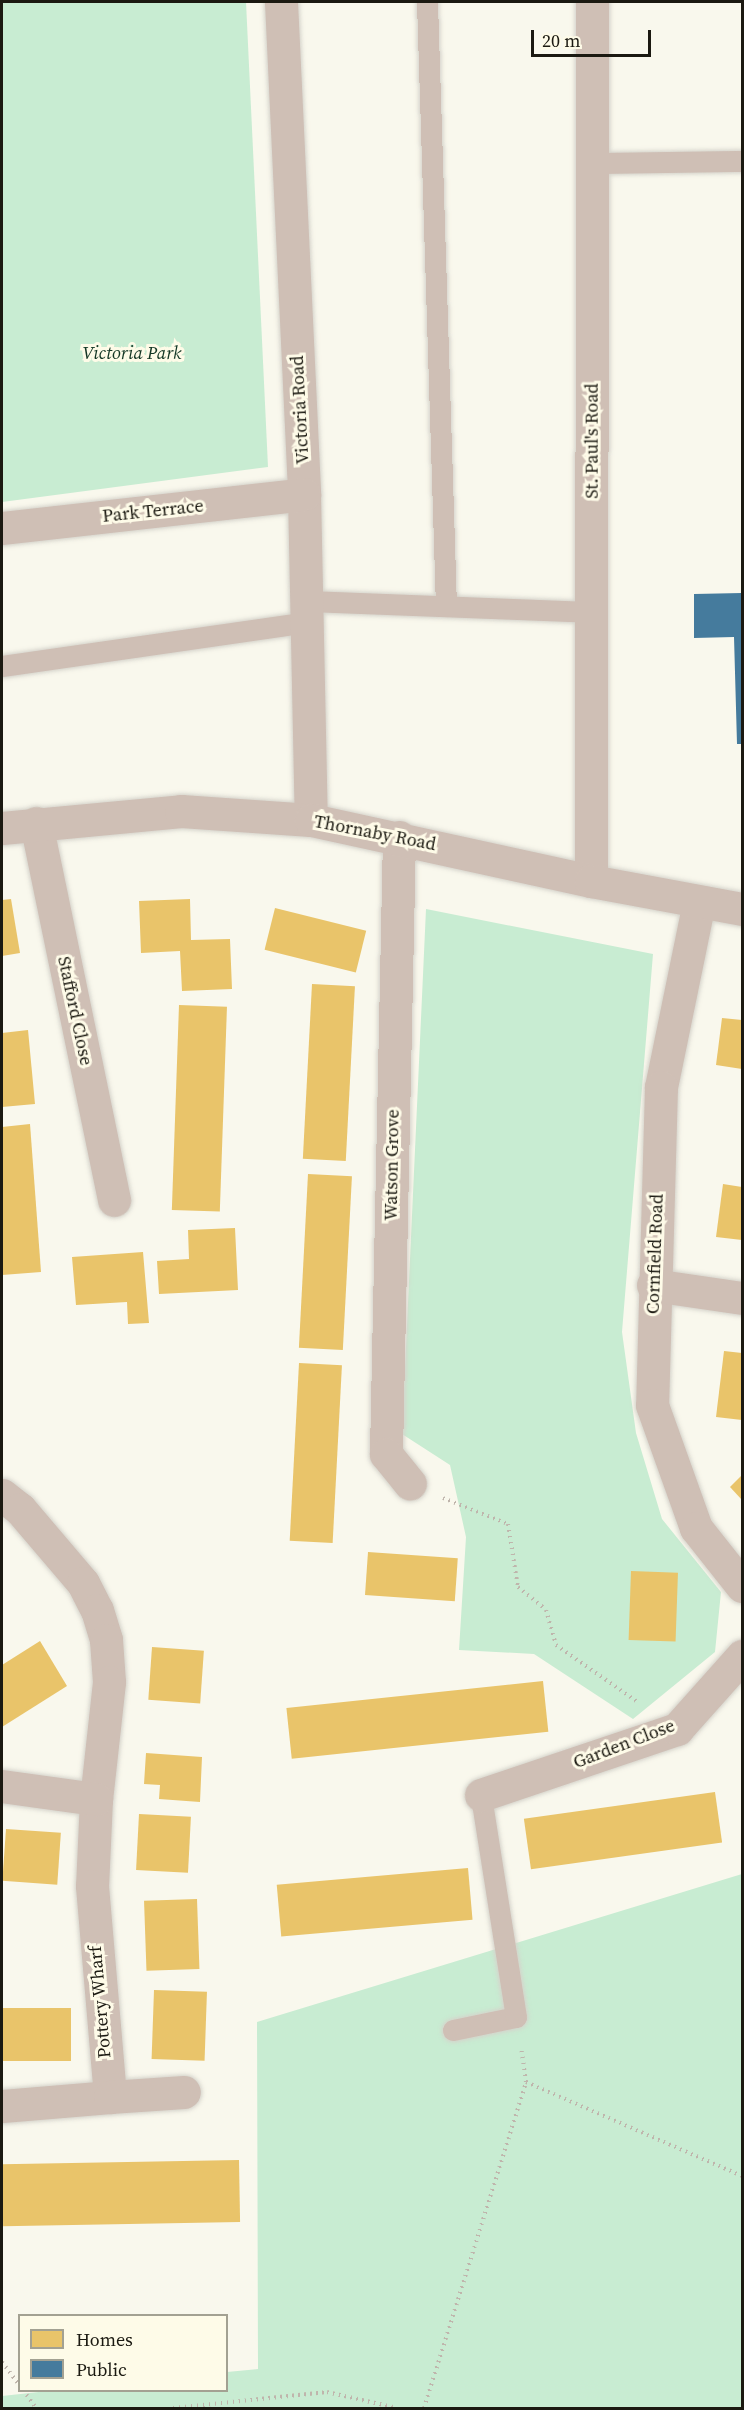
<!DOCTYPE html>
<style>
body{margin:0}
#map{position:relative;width:744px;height:2410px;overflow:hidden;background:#f9f8ed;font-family:"Source Serif 4",serif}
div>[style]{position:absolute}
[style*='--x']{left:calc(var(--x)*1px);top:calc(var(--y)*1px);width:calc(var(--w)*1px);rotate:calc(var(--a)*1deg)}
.green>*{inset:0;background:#c8ecd2}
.homes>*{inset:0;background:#e9c46a;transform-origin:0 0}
.public>*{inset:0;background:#457b9d}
.path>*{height:4px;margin-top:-2px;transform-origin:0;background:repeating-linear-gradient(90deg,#bfb5ac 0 1.5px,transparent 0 6px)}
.roads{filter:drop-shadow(0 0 2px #d5d3cb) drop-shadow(0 0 2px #d5d3cb)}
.service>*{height:21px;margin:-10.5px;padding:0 10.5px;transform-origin:10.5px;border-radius:10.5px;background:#cfbfb5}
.minor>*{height:33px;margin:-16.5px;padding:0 16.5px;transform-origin:16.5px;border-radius:16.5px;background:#cfbfb5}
.tertiary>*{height:33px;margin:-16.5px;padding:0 16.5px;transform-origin:16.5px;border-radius:16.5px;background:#cfbfb5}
span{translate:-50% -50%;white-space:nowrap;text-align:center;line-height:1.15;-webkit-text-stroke:6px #fefbe8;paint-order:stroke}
.park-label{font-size:18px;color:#123624;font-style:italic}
.street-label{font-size:18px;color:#1b1911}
.frame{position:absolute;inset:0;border:3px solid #1b1911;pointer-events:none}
.legend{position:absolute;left:18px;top:2314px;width:210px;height:78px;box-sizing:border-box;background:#fefbe8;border:2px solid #a3a192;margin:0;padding:8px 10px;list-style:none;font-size:18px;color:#1b1911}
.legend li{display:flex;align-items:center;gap:12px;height:30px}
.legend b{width:30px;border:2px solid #a3a192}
.scale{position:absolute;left:531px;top:30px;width:120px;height:27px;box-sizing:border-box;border:3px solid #1b1911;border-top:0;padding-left:8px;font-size:18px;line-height:21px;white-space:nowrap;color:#1b1911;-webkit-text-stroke:4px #fefbe8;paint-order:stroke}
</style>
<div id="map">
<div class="green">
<i style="clip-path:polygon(2px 2px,246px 2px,268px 467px,2px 502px)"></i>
<i style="clip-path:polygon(426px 909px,653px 954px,622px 1332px,636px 1433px,662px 1519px,721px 1592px,715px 1652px,633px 1719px,534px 1654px,459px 1650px,466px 1537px,450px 1465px,402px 1434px)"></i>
<i style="clip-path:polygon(742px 1874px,742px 2408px,2px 2408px,2px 2396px,57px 2390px,226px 2390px,227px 2372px,258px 2369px,257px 2022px)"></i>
</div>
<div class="homes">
<i style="clip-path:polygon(11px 899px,20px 953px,2px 956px,2px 900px)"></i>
<i style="clip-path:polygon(190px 899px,191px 940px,230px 939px,232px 989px,182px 991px,180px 951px,141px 953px,139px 901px)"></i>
<i style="left:275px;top:908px;width:94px;height:43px;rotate:14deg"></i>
<i style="left:312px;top:984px;width:43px;height:175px;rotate:3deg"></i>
<i style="left:179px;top:1005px;width:48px;height:205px;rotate:2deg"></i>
<i style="clip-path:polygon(722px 1018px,742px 1020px,742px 1069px,716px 1065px)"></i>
<i style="clip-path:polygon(28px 1030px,35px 1104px,2px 1107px,2px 1033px)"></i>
<i style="clip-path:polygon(30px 1124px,41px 1272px,2px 1275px,2px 1127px)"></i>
<i style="left:308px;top:1174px;width:44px;height:174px;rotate:3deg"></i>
<i style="clip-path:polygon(723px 1184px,742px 1187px,742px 1240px,716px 1237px)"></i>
<i style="clip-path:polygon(235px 1228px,238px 1290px,159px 1294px,157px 1261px,189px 1259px,188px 1230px)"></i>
<i style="clip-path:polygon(143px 1252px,149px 1323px,128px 1324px,127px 1302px,76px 1305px,72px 1257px)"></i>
<i style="clip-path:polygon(724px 1351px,742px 1353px,742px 1420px,716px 1417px)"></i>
<i style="left:299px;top:1363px;width:43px;height:178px;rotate:3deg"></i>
<i style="clip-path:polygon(742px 1475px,742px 1500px,730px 1487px)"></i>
<i style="left:368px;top:1552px;width:90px;height:43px;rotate:4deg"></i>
<i style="left:631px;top:1571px;width:47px;height:69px;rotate:2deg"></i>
<i style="clip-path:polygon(40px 1641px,67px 1686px,2px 1727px,2px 1665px)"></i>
<i style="left:152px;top:1647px;width:52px;height:53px;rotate:4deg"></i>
<i style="left:543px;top:1681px;width:51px;height:258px;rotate:84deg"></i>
<i style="clip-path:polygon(146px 1753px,202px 1757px,200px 1802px,159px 1799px,160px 1785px,144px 1784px)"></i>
<i style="left:715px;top:1792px;width:51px;height:193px;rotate:82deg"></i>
<i style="left:139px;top:1814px;width:52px;height:56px;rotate:3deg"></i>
<i style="left:6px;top:1829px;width:55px;height:52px;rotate:4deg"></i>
<i style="left:468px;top:1868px;width:52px;height:192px;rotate:85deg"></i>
<i style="left:197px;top:1899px;width:70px;height:53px;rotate:88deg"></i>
<i style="left:154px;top:1990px;width:53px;height:69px;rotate:2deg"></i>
<i style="left:2px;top:2008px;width:69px;height:53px"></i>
<i style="left:239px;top:2160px;width:62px;height:237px;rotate:89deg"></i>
</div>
<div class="public">
<i style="clip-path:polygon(742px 593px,742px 744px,737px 744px,734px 637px,694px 638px,694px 594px)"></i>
</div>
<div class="path">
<i style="--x:443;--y:1498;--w:70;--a:21.8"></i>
<i style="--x:508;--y:1524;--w:64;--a:81"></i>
<i style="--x:518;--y:1587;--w:36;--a:39"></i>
<i style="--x:546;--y:1610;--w:36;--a:74"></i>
<i style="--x:556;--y:1645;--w:101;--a:34.9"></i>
<i style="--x:526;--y:2082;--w:236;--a:23.5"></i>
<i style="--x:2;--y:2362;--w:30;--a:53"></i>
<i style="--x:23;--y:2390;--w:22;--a:54"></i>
<i style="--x:173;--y:2408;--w:155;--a:-5.9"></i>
<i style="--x:327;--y:2392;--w:72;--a:12.9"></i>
<i style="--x:424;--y:2408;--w:342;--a:-72.6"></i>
<i style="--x:526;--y:2082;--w:35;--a:-98"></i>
</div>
<div class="roads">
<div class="service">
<i style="--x:427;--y:2;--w:604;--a:88.2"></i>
<i style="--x:592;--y:163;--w:150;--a:-0.8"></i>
<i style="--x:306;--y:601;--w:286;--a:2.2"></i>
<i style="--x:2;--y:666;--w:308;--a:-8.2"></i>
<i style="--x:453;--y:2030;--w:64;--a:-11.7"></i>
<i style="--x:516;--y:2017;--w:225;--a:-99"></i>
</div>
<div class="minor">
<i style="--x:281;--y:2;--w:493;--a:87.3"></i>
<i style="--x:304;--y:494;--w:326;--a:88.8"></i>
<i style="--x:2;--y:528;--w:304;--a:-6.4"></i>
<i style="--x:36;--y:823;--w:385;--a:78.3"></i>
<i style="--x:399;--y:837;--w:617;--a:91.21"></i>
<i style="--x:386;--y:1454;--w:38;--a:51"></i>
<i style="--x:591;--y:881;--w:879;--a:-89.93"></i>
<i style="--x:699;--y:902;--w:189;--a:101.6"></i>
<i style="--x:661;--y:1087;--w:318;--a:91.6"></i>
<i style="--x:652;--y:1405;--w:131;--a:70.3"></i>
<i style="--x:696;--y:1528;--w:74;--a:51.6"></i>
<i style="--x:653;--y:1285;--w:90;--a:8.3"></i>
<i style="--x:2;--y:1495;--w:23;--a:38"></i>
<i style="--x:20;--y:1509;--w:97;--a:49.6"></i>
<i style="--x:83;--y:1583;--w:30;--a:63"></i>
<i style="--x:97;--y:1610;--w:31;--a:73"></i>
<i style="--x:106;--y:1640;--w:42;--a:85.9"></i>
<i style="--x:109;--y:1682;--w:118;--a:96.3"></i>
<i style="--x:96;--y:1799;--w:87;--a:92.6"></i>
<i style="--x:92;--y:1886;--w:212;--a:85.1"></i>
<i style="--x:110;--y:2097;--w:108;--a:175.2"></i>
<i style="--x:2;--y:1786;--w:95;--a:7.9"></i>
<i style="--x:481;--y:1795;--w:207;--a:-18.6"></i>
<i style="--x:677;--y:1729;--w:98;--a:-48.3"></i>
<i style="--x:110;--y:2097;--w:74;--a:-3.9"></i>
</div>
<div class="tertiary">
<i style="--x:2;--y:828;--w:180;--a:-5.4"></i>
<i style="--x:181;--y:811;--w:130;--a:4"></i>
<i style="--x:311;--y:820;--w:287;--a:12.3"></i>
<i style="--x:591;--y:881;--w:154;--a:10.5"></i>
</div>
</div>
<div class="park-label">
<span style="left:132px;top:353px">Victoria Park</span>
</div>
<div class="street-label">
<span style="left:300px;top:410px;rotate:-93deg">Victoria Road</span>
<span style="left:592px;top:441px;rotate:-90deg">St. Paul's Road</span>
<span style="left:153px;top:511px;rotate:-6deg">Park Terrace</span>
<span style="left:375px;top:833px;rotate:11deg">Thornaby Road</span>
<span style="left:75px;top:1011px;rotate:78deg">Stafford Close</span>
<span style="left:392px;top:1165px;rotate:-89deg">Watson Grove</span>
<span style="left:655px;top:1254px;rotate:-88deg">Cornfield Road</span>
<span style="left:624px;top:1744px;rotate:-21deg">Garden Close</span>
<span style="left:100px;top:2002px;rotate:-95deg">Pottery Wharf</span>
</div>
<div class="frame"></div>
<ul class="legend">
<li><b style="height:16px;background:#e9c46a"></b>Homes</li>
<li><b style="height:16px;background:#457b9d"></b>Public</li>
</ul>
<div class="scale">20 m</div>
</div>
